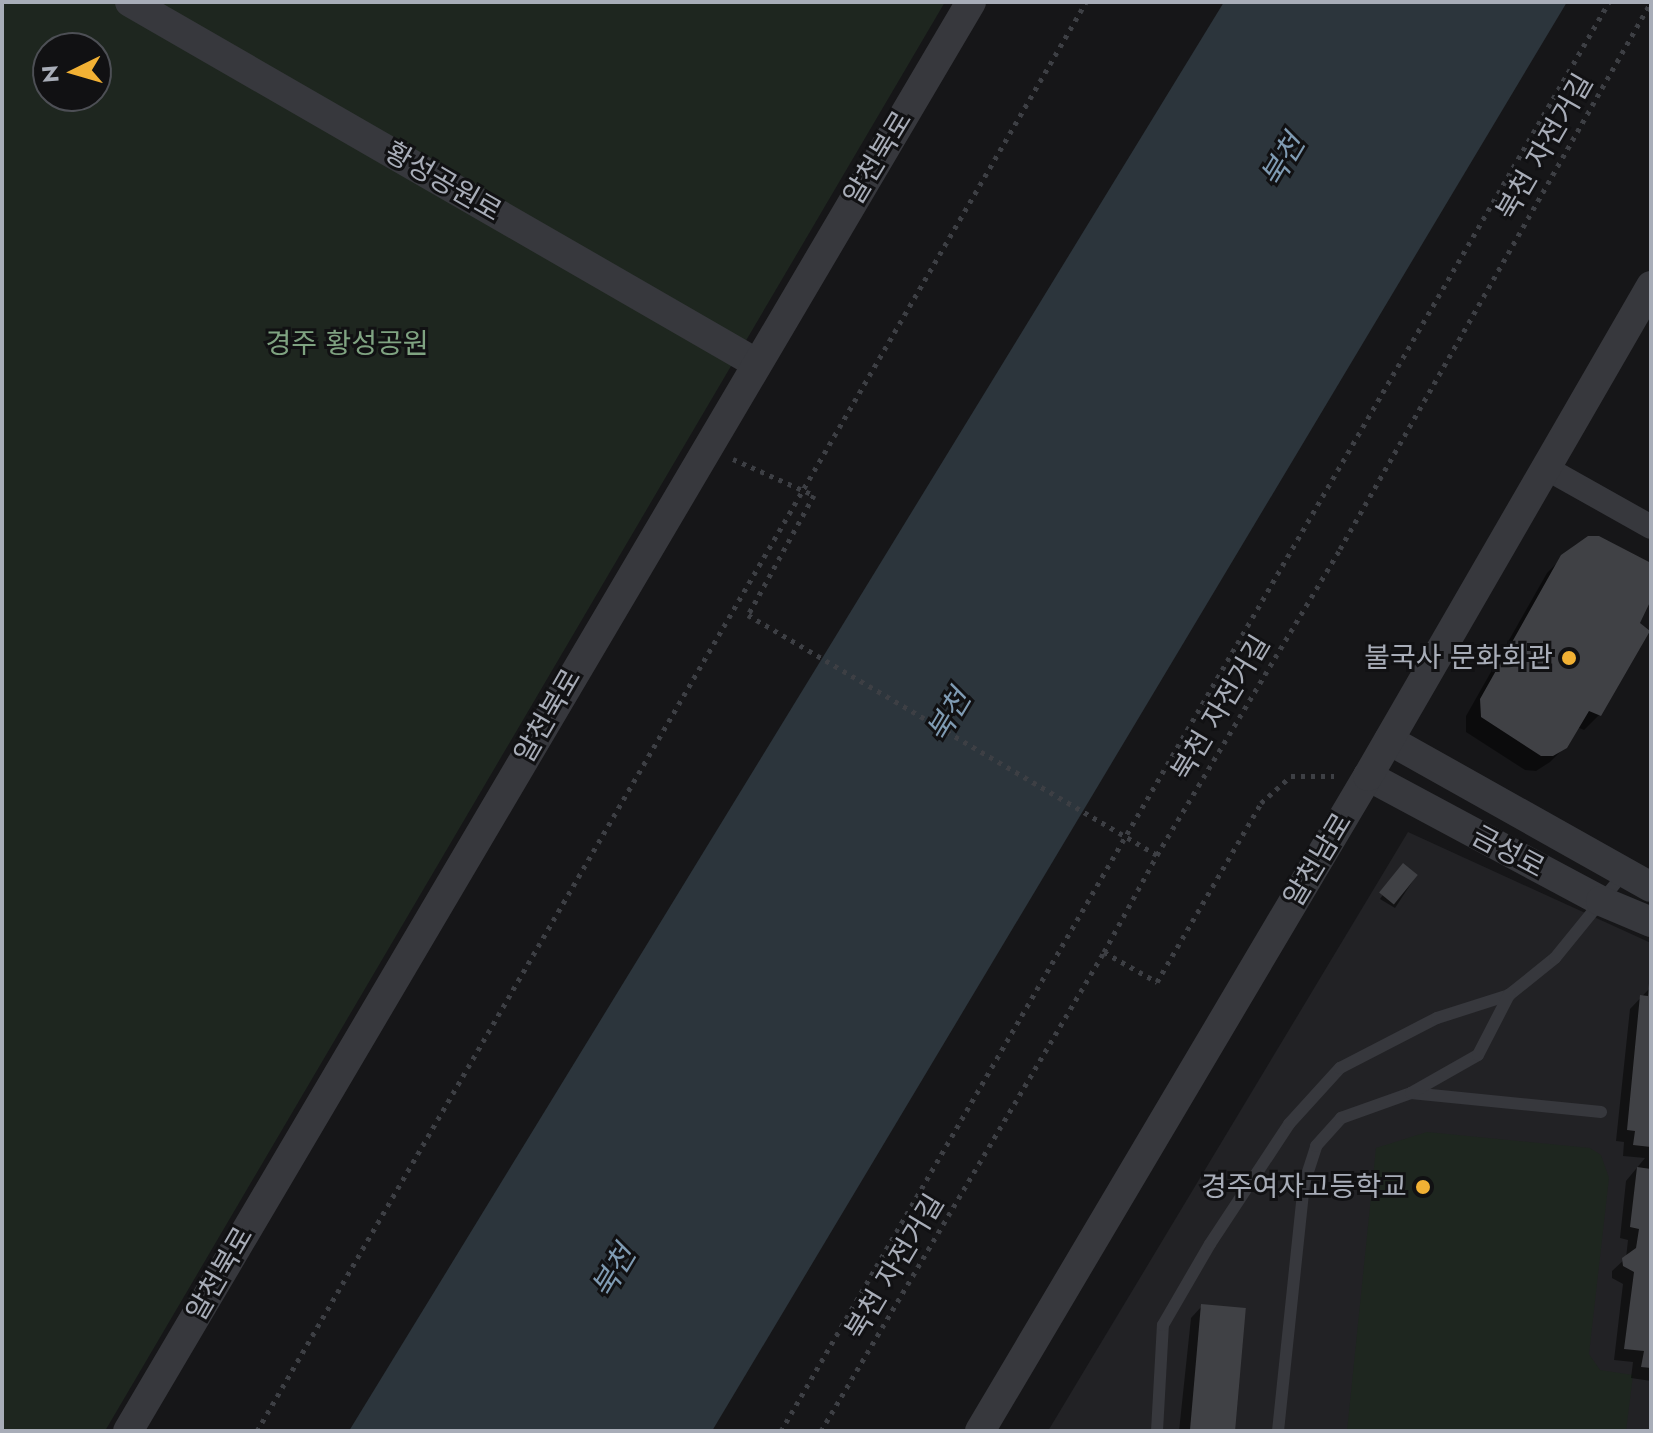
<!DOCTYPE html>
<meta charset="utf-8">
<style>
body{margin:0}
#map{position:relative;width:1653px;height:1433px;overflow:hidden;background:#161618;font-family:Jost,"Noto Sans KR",sans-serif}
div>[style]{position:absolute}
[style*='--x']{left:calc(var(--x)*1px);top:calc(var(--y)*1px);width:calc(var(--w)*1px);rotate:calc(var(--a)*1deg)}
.built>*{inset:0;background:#222225}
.green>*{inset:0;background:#1e261f}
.water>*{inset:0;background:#2c353c}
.shadow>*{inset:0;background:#0007}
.building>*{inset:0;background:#404145;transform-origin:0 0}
.path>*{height:5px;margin-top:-2.5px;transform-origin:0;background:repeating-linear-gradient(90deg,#3d3f44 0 4px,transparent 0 10px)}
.service>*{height:12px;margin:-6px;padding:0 6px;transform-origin:6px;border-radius:6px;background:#37383d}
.minor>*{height:24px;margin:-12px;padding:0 12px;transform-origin:12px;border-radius:12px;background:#37383d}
.tertiary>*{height:30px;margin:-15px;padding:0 15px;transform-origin:15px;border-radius:15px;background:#37383d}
.dots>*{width:22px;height:22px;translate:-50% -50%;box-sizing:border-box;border:4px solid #111113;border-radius:50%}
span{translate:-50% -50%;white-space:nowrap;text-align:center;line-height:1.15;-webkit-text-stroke:6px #111113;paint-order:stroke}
.street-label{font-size:28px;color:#a8adb8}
.park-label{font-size:28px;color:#7fa381}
.poi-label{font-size:28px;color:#a8adb8}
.right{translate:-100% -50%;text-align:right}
.water-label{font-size:30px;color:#7f9bb3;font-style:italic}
.frame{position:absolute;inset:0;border:4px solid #a8adb8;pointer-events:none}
.north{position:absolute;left:32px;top:32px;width:80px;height:80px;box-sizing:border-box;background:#111113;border:2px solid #4d4f55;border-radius:50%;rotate:265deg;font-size:22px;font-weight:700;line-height:32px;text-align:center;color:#a8adb8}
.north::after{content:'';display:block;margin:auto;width:28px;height:36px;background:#f2b134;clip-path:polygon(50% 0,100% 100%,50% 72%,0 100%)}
</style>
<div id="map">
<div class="built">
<i style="clip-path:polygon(1408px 832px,1651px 943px,1651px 1431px,1048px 1431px)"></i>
</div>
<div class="green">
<i style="clip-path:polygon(evenodd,2px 2px,945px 2px,105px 1431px,2px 1431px,2px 2px,48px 48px,96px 48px,96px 96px,48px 96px,48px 48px)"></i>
<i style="clip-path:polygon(1427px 1132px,1590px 1148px,1601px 1155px,1609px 1178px,1589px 1354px,1600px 1370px,1633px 1375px,1626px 1431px,1347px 1431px,1376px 1148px)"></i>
</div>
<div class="water">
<i style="clip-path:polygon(1224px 2px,1567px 2px,712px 1431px,349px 1431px)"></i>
</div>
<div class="shadow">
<i style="clip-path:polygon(1588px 538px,1651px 565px,1651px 595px,1599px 715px,1584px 730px,1577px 727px,1566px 746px,1550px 762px,1536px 771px,1525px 770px,1466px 732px,1466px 716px,1547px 573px,1575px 545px)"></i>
<i style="clip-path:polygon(1401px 869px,1416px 876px,1395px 908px,1380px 899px)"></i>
<i style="clip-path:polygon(1649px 989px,1651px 989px,1651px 1381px,1631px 1378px,1633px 1362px,1614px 1360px,1623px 1284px,1612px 1278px,1612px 1271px,1626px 1258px,1628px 1240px,1620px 1238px,1626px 1181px,1645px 1158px,1623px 1156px,1624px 1142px,1616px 1141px,1630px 1009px)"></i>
<i style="clip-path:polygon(1202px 1306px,1231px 1431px,1179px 1431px,1191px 1318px)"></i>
</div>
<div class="building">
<i style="clip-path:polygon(1588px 536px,1599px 536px,1651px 563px,1651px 600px,1640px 623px,1650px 631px,1601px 716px,1589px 711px,1567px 748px,1553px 756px,1541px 756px,1481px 717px,1480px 699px,1561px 555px)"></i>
<i style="left:1403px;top:863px;width:19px;height:38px;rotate:39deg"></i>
<i style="clip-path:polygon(1649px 983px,1651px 984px,1651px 1147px,1633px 1145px,1635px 1131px,1627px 1130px,1640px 995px,1648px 996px)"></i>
<i style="clip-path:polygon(1637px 1167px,1651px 1169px,1651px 1368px,1641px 1367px,1644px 1351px,1624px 1349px,1634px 1272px,1623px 1266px,1622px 1258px,1636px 1248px,1639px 1229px,1630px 1227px)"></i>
<i style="left:1201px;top:1304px;width:45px;height:128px;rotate:5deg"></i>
</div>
<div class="path">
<i style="--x:733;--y:459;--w:89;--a:24"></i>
<i style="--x:814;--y:495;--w:137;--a:118.8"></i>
<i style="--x:748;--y:615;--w:474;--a:30.4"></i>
<i style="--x:1104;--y:952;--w:61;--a:29.5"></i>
<i style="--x:1157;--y:982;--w:207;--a:-59.8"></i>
<i style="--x:1261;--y:803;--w:40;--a:-42"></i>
<i style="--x:1291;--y:776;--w:43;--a:0"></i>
<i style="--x:257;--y:1431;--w:1652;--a:-59.88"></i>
<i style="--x:781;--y:1431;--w:1652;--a:-59.91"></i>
<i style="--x:821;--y:1431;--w:556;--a:-59.42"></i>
<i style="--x:1104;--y:952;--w:111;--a:-61.3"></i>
<i style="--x:1157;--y:855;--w:357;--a:-59.1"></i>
<i style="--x:1340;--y:549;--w:629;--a:-60.38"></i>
</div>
<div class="service">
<i style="--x:1411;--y:1093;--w:191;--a:5.7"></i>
<i style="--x:1157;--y:1431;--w:106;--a:-86.8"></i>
<i style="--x:1163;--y:1325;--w:94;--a:-59.9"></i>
<i style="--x:1210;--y:1244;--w:144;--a:-56.6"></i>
<i style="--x:1289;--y:1124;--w:76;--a:-47.7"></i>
<i style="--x:1340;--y:1068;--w:109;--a:-27.3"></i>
<i style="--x:1437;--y:1018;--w:76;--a:-17.7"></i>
<i style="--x:1509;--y:995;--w:59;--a:-38.8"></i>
<i style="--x:1555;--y:958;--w:109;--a:-50.9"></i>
<i style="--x:1278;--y:1431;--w:248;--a:-84"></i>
<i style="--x:1304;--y:1184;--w:40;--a:-72"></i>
<i style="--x:1316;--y:1146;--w:38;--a:-48"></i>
<i style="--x:1341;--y:1118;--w:74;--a:-19.7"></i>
<i style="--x:1411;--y:1093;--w:77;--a:-29.6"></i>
<i style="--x:1478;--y:1055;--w:68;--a:-62.7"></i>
</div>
<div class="minor">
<i style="--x:1546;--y:468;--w:120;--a:29.3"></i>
</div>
<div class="tertiary">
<i style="--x:130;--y:2;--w:723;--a:29.97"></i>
<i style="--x:1389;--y:740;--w:300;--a:29.3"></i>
<i style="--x:1368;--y:776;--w:264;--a:28.2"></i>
<i style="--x:1601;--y:901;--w:54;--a:22.8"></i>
<i style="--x:128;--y:1431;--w:1659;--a:-59.46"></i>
<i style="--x:980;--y:1431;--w:761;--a:-59.36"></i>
<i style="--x:1368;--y:776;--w:566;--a:-59.99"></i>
</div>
<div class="dots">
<i style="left:1569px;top:658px;background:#f2b134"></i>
<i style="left:1423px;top:1187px;background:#f2b134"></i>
</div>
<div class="street-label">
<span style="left:1545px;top:147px;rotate:-60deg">북천 자전거길</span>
<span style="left:878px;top:158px;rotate:-59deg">알천북로</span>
<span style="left:443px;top:182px;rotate:30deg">황성공원로</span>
<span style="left:1221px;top:708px;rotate:-59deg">북천 자전거길</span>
<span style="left:548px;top:716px;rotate:-60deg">알천북로</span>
<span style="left:1508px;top:852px;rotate:28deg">금성로</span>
<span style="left:1318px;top:860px;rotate:-59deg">알천남로</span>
<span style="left:895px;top:1267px;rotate:-59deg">북천 자전거길</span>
<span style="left:220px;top:1274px;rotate:-60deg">알천북로</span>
</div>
<div class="park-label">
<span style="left:347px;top:344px">경주 황성공원</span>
</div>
<div class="poi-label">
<span class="right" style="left:1553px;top:658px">불국사 문화회관</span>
<span class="right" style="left:1407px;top:1187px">경주여자고등학교</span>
</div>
<div class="water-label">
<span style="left:1283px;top:161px;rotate:-59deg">북천</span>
<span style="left:949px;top:716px;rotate:-59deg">북천</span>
<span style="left:614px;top:1272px;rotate:-59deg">북천</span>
</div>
<div class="frame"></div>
<div class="north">N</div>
</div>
